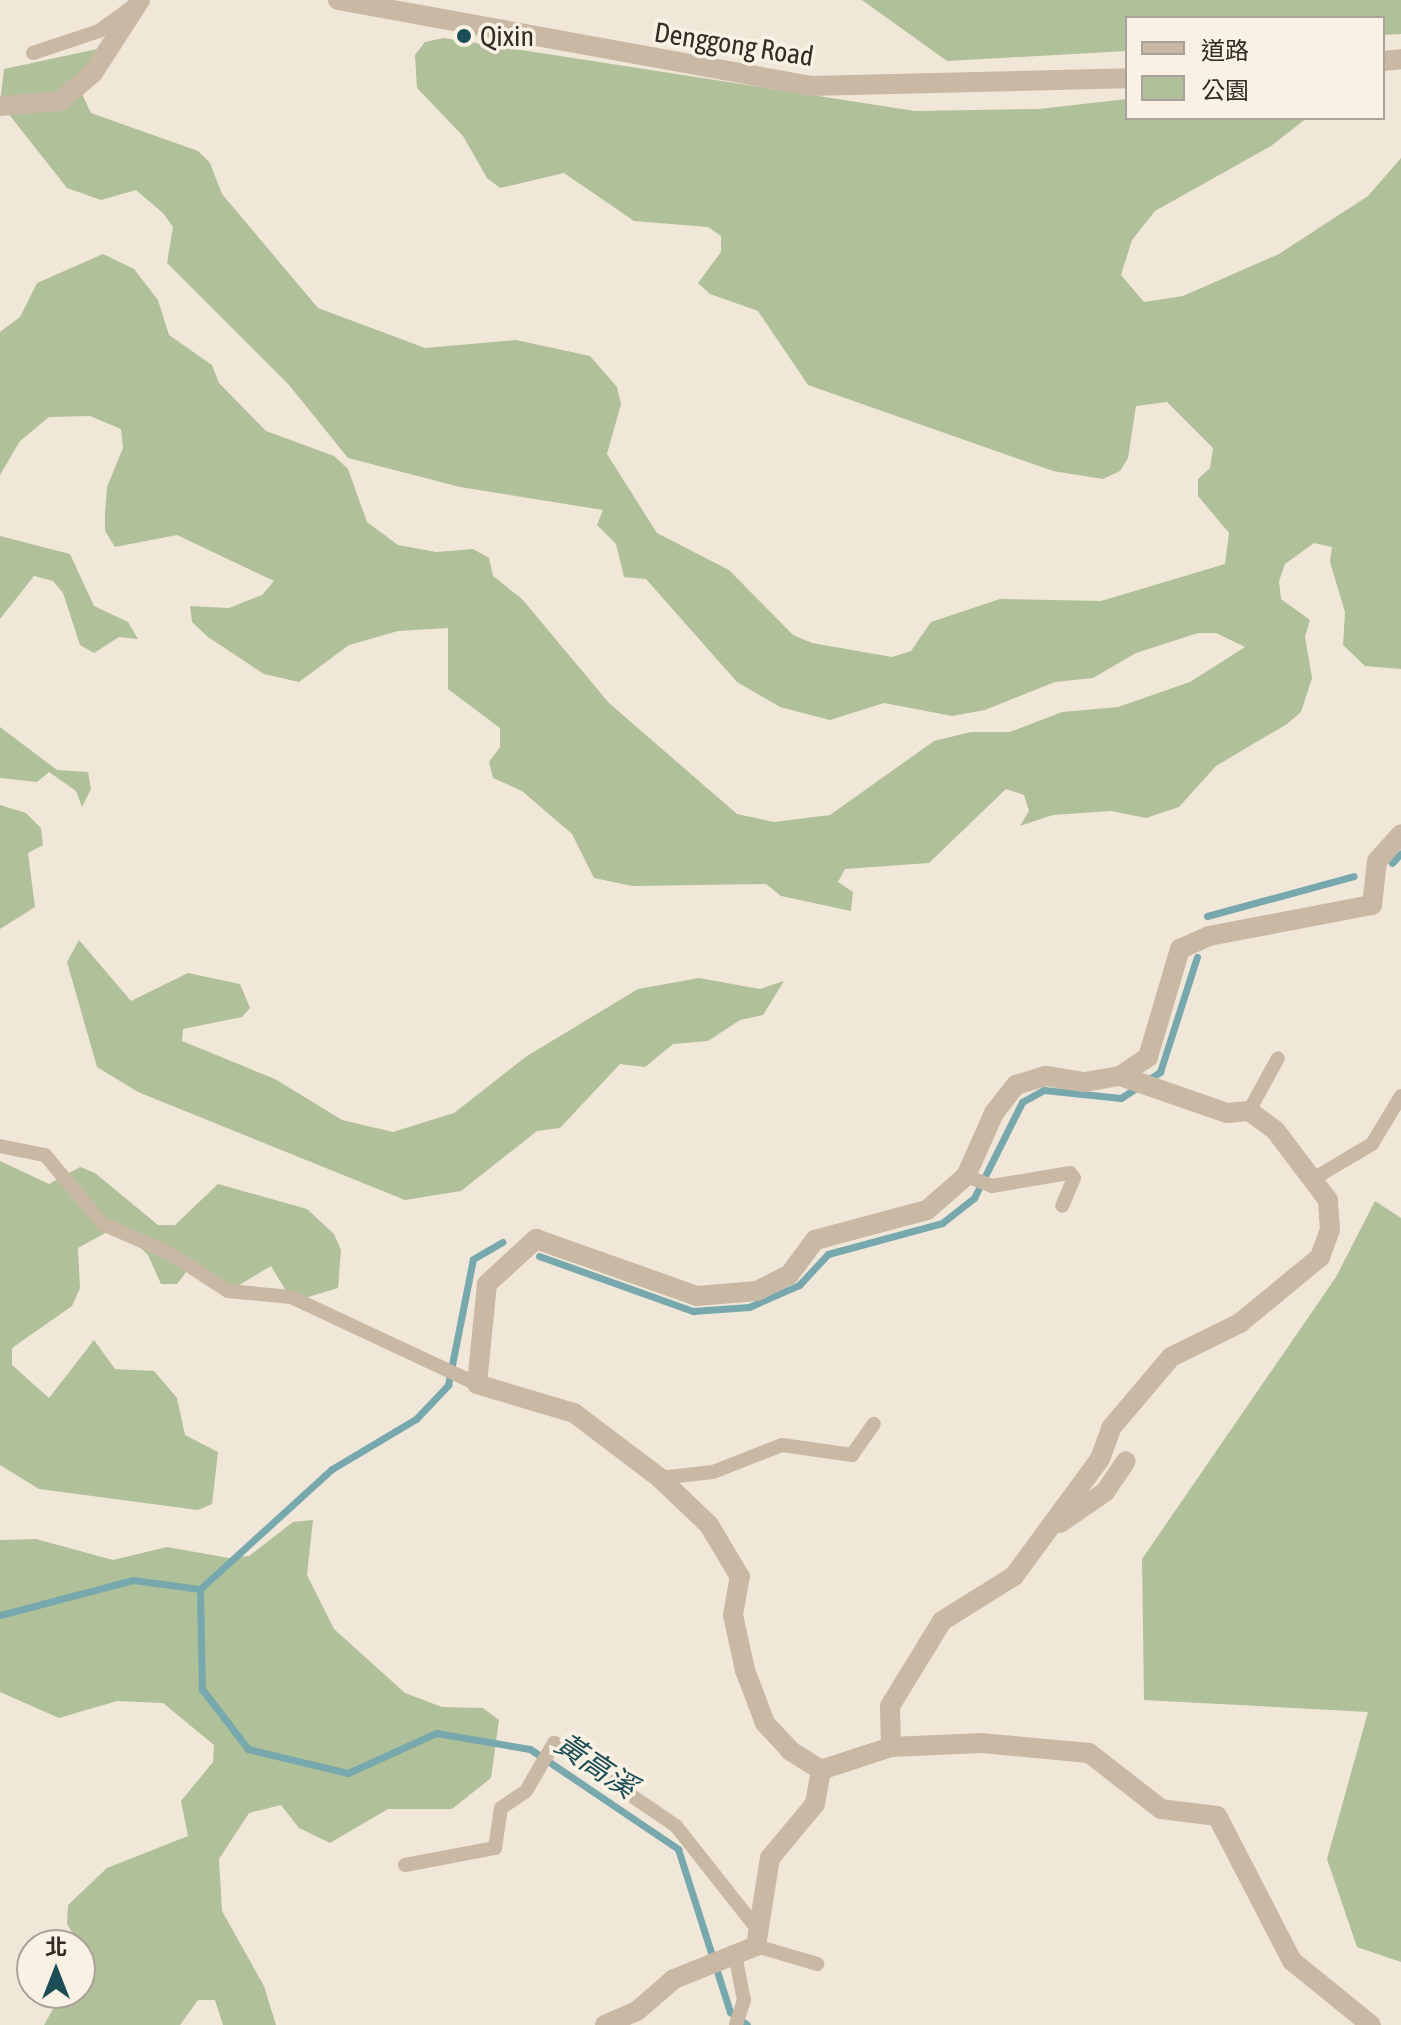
<!DOCTYPE html>
<meta charset="utf-8">
<style>
body{margin:0}
#map{position:relative;width:1401px;height:2025px;overflow:hidden;background:#f1e7d8;font-family:"Asap Condensed","Noto Sans TC",sans-serif}
div>[style]{position:absolute}
[style*='--x']{left:calc(var(--x)*1px);top:calc(var(--y)*1px);width:calc(var(--w)*1px);rotate:calc(var(--a)*1deg)}
.green>*{inset:0;background:#b0c098}
.stream>*{height:7px;margin:-3.5px;padding:0 3.5px;transform-origin:3.5px;border-radius:3.5px;background:#76a8ae}
.service>*{height:14px;margin:-7px;padding:0 7px;transform-origin:7px;border-radius:7px;background:#c9b8a4}
.minor>*{height:20px;margin:-10px;padding:0 10px;transform-origin:10px;border-radius:10px;background:#c9b8a4}
.tertiary>*{height:20px;margin:-10px;padding:0 10px;transform-origin:10px;border-radius:10px;background:#c9b8a4}
.dots>*{width:22px;height:22px;translate:-50% -50%;box-sizing:border-box;border:4px solid #f9f1e4;border-radius:50%}
span{translate:-50% -50%;white-space:nowrap;text-align:center;line-height:1.15;-webkit-text-stroke:7px #f9f1e4;paint-order:stroke}
.poi-label{font-size:28px;color:#342b26}
.left{translate:0 -50%;text-align:left}
.street-label{font-size:28px;color:#342b26}
.water-label{font-size:30px;color:#1b4e56;font-style:italic}
.legend{position:absolute;left:1125px;top:16px;width:260px;height:104px;box-sizing:border-box;background:#f9f1e4;border:2px solid #aaa298;margin:0;padding:10px 14px;list-style:none;font-size:24px;color:#342b26}
.legend li{display:flex;align-items:center;gap:16px;height:40px}
.legend b{width:40px;border:2px solid #aaa298}
.north{position:absolute;left:16px;top:1929px;width:80px;height:80px;box-sizing:border-box;background:#f9f1e4;border:2px solid #aaa298;border-radius:50%;rotate:0deg;font-size:22px;font-weight:700;line-height:32px;text-align:center;color:#342b26}
.north::after{content:'';display:block;margin:auto;width:28px;height:36px;background:#1b4e56;clip-path:polygon(50% 0,100% 100%,50% 72%,0 100%)}
</style>
<div id="map">
<div class="green">
<i style="clip-path:polygon(862px 0,1401px 0,1401px 34px,1383px 35px,1383px 18px,1127px 18px,1127px 51px,947px 61px)"></i>
<i style="clip-path:polygon(444px 38px,915px 111px,1039px 109px,1127px 99px,1127px 118px,1307px 118px,1271px 146px,1155px 211px,1132px 240px,1121px 275px,1144px 302px,1183px 296px,1279px 254px,1368px 196px,1401px 158px,1401px 669px,1365px 666px,1343px 645px,1345px 612px,1330px 562px,1332px 547px,1314px 543px,1285px 564px,1279px 581px,1281px 599px,1310px 620px,1305px 637px,1312px 678px,1301px 712px,1287px 724px,1216px 766px,1179px 807px,1146px 818px,1111px 811px,1053px 815px,1020px 826px,1029px 811px,1024px 795px,1006px 789px,929px 863px,845px 869px,838px 882px,853px 892px,851px 911px,781px 896px,766px 884px,632px 886px,594px 878px,572px 834px,522px 791px,493px 778px,489px 762px,500px 747px,500px 728px,448px 689px,448px 628px,398px 631px,349px 645px,299px 682px,264px 674px,208px 637px,192px 622px,190px 606px,229px 608px,262px 595px,274px 581px,177px 535px,115px 547px,105px 531px,105px 514px,107px 487px,123px 448px,121px 429px,90px 416px,49px 417px,20px 441px,0 475px,0 332px,20px 317px,37px 283px,103px 254px,134px 269px,158px 300px,169px 335px,212px 365px,219px 383px,266px 431px,334px 456px,348px 469px,367px 522px,398px 545px,436px 552px,473px 549px,489px 558px,493px 576px,522px 599px,609px 703px,737px 814px,774px 822px,830px 815px,934px 741px,971px 732px,1010px 732px,1062px 712px,1118px 707px,1190px 682px,1245px 647px,1216px 633px,1198px 633px,1136px 653px,1093px 678px,1055px 682px,985px 710px,952px 716px,884px 703px,830px 720px,780px 707px,737px 682px,646px 579px,624px 577px,616px 544px,597px 525px,603px 510px,460px 487px,348px 458px,289px 385px,167px 263px,173px 227px,163px 213px,136px 190px,101px 200px,67px 188px,0 103px,4px 69px,97px 49px,82px 94px,91px 113px,198px 151px,210px 163px,222px 194px,318px 308px,425px 348px,516px 340px,590px 356px,617px 387px,621px 404px,607px 454px,657px 533px,729px 570px,793px 635px,812px 643px,892px 657px,911px 651px,931px 622px,1000px 599px,1101px 601px,1225px 564px,1229px 533px,1198px 496px,1198px 479px,1210px 468px,1213px 448px,1167px 402px,1136px 406px,1128px 458px,1120px 471px,1103px 479px,1053px 471px,808px 385px,758px 311px,710px 294px,698px 283px,721px 252px,721px 236px,708px 227px,634px 221px,564px 173px,500px 188px,487px 178px,463px 136px,417px 88px,415px 55px,425px 42px)"></i>
<i style="clip-path:polygon(0 536px,70px 554px,94px 606px,128px 622px,138px 639px,119px 637px,94px 653px,80px 645px,63px 593px,53px 581px,34px 576px,0 619px)"></i>
<i style="clip-path:polygon(0 727px,57px 770px,88px 772px,91px 789px,82px 807px,76px 791px,49px 772px,37px 782px,0 778px)"></i>
<i style="clip-path:polygon(0 805px,26px 813px,41px 828px,43px 845px,28px 853px,35px 907px,0 929px)"></i>
<i style="clip-path:polygon(79px 940px,131px 1001px,188px 973px,240px 984px,250px 1008px,242px 1017px,183px 1029px,182px 1041px,275px 1079px,342px 1120px,393px 1132px,454px 1113px,527px 1056px,638px 989px,699px 978px,760px 989px,784px 981px,763px 1015px,740px 1020px,708px 1041px,673px 1044px,645px 1067px,620px 1064px,560px 1128px,537px 1131px,461px 1191px,405px 1200px,138px 1092px,97px 1067px,67px 962px)"></i>
<i style="clip-path:polygon(0 1161px,49px 1184px,80px 1167px,95px 1173px,158px 1225px,175px 1225px,218px 1184px,307px 1209px,334px 1234px,341px 1250px,338px 1288px,305px 1298px,289px 1296px,271px 1266px,231px 1290px,187px 1271px,177px 1284px,161px 1284px,148px 1255px,127px 1235px,107px 1232px,78px 1248px,80px 1288px,72px 1306px,12px 1348px,12px 1365px,49px 1398px,94px 1340px,115px 1369px,154px 1371px,177px 1398px,185px 1435px,218px 1452px,212px 1504px,198px 1510px,39px 1489px,0 1465px)"></i>
<i style="clip-path:polygon(1375px 1201px,1401px 1218px,1401px 1962px,1357px 1947px,1327px 1859px,1368px 1712px,1144px 1700px,1142px 1559px,1336px 1277px)"></i>
<i style="clip-path:polygon(313px 1520px,307px 1575px,334px 1629px,405px 1693px,442px 1707px,483px 1708px,499px 1720px,491px 1778px,452px 1809px,388px 1809px,330px 1843px,299px 1828px,281px 1805px,249px 1813px,219px 1859px,222px 1911px,264px 1986px,276px 2025px,223px 2025px,215px 2000px,198px 2000px,180px 2025px,44px 2025px,62px 1993px,80px 1993px,80px 1945px,67px 1924px,68px 1905px,107px 1868px,188px 1836px,181px 1801px,213px 1762px,214px 1745px,163px 1703px,117px 1701px,59px 1718px,0 1692px,0 1540px,36px 1539px,113px 1560px,167px 1547px,229px 1558px,249px 1556px,293px 1522px)"></i>
</div>
<div class="stream">
<i style="--x:1392;--y:863;--w:13;--a:-48"></i>
<i style="--x:1207;--y:916;--w:152;--a:-15.2"></i>
<i style="--x:539;--y:1256;--w:164;--a:19.7"></i>
<i style="--x:693;--y:1311;--w:56;--a:-4.1"></i>
<i style="--x:749;--y:1307;--w:55;--a:-23.7"></i>
<i style="--x:799;--y:1285;--w:42;--a:-46.9"></i>
<i style="--x:828;--y:1254;--w:118;--a:-15.2"></i>
<i style="--x:942;--y:1223;--w:41;--a:-38"></i>
<i style="--x:974;--y:1198;--w:107;--a:-63.4"></i>
<i style="--x:1022;--y:1102;--w:25;--a:-29"></i>
<i style="--x:1044;--y:1090;--w:77;--a:5.9"></i>
<i style="--x:1121;--y:1098;--w:47;--a:-33.7"></i>
<i style="--x:1160;--y:1072;--w:121;--a:-72.2"></i>
<i style="--x:200;--y:1589;--w:100;--a:88.9"></i>
<i style="--x:202;--y:1689;--w:76;--a:52.5"></i>
<i style="--x:248;--y:1749;--w:103;--a:13.5"></i>
<i style="--x:348;--y:1773;--w:97;--a:-24.4"></i>
<i style="--x:436;--y:1733;--w:95;--a:9.7"></i>
<i style="--x:530;--y:1749;--w:179;--a:34"></i>
<i style="--x:678;--y:1849;--w:171;--a:72.3"></i>
<i style="--x:730;--y:2012;--w:21;--a:37"></i>
<i style="--x:200;--y:1589;--w:178;--a:-42.3"></i>
<i style="--x:332;--y:1469;--w:98;--a:-30.8"></i>
<i style="--x:416;--y:1419;--w:47;--a:-46.7"></i>
<i style="--x:448;--y:1385;--w:128;--a:-78.8"></i>
<i style="--x:473;--y:1259;--w:34;--a:-30"></i>
<i style="--x:0;--y:1615;--w:138;--a:-14.7"></i>
<i style="--x:133;--y:1580;--w:68;--a:7.7"></i>
</div>
<div class="service">
<i style="--x:33;--y:53;--w:70;--a:-18.4"></i>
<i style="--x:99;--y:31;--w:37;--a:-36"></i>
<i style="--x:1249;--y:1111;--w:60;--a:-61.3"></i>
<i style="--x:0;--y:1146;--w:46;--a:11.3"></i>
<i style="--x:45;--y:1155;--w:90;--a:50"></i>
<i style="--x:103;--y:1224;--w:74;--a:23.8"></i>
<i style="--x:171;--y:1254;--w:68;--a:33"></i>
<i style="--x:228;--y:1291;--w:63;--a:5.4"></i>
<i style="--x:291;--y:1297;--w:205;--a:25.1"></i>
<i style="--x:966;--y:1176;--w:28;--a:21"></i>
<i style="--x:992;--y:1186;--w:79;--a:-9.5"></i>
<i style="--x:1070;--y:1173;--w:6;--a:51"></i>
<i style="--x:1074;--y:1178;--w:30;--a:113"></i>
<i style="--x:1313;--y:1179;--w:69;--a:-30.7"></i>
<i style="--x:1372;--y:1144;--w:56;--a:-58.9"></i>
<i style="--x:660;--y:1478;--w:53;--a:-6.5"></i>
<i style="--x:713;--y:1472;--w:74;--a:-21.4"></i>
<i style="--x:782;--y:1445;--w:71;--a:8.1"></i>
<i style="--x:852;--y:1455;--w:38;--a:-55"></i>
<i style="--x:405;--y:1865;--w:92;--a:-10.7"></i>
<i style="--x:495;--y:1848;--w:40;--a:-81.5"></i>
<i style="--x:501;--y:1808;--w:30;--a:-34"></i>
<i style="--x:526;--y:1791;--w:56;--a:-59.7"></i>
<i style="--x:554;--y:1743;--w:148;--a:34.2"></i>
<i style="--x:676;--y:1826;--w:132;--a:51.7"></i>
<i style="--x:756;--y:1946;--w:64;--a:16.4"></i>
<i style="--x:735;--y:1955;--w:46;--a:78.7"></i>
<i style="--x:744;--y:2000;--w:26;--a:108"></i>
</div>
<div class="minor">
<i style="--x:0;--y:106;--w:60;--a:-4.8"></i>
<i style="--x:60;--y:101;--w:43;--a:-40.3"></i>
<i style="--x:93;--y:73;--w:87;--a:-57.2"></i>
<i style="--x:1060;--y:1523;--w:55;--a:-34.6"></i>
<i style="--x:1105;--y:1492;--w:37;--a:-56"></i>
<i style="--x:891;--y:1747;--w:41;--a:-91.4"></i>
<i style="--x:890;--y:1706;--w:100;--a:-58.5"></i>
<i style="--x:942;--y:1621;--w:85;--a:-32"></i>
<i style="--x:1014;--y:1576;--w:145;--a:-53.7"></i>
<i style="--x:1100;--y:1459;--w:33;--a:-70"></i>
<i style="--x:1111;--y:1428;--w:93;--a:-49.8"></i>
<i style="--x:1171;--y:1357;--w:77;--a:-26.2"></i>
<i style="--x:1240;--y:1323;--w:104;--a:-39.5"></i>
<i style="--x:1320;--y:1257;--w:29;--a:-70"></i>
<i style="--x:1330;--y:1230;--w:30;--a:-94"></i>
<i style="--x:1328;--y:1200;--w:88;--a:-127.1"></i>
<i style="--x:1275;--y:1130;--w:32;--a:-144"></i>
<i style="--x:1249;--y:1111;--w:22;--a:175"></i>
<i style="--x:1227;--y:1113;--w:113;--a:-160.9"></i>
<i style="--x:605;--y:2025;--w:35;--a:-24"></i>
<i style="--x:637;--y:2011;--w:49;--a:-40.9"></i>
<i style="--x:674;--y:1979;--w:88;--a:-21.9"></i>
<i style="--x:756;--y:1946;--w:89;--a:-81"></i>
<i style="--x:770;--y:1858;--w:70;--a:-50.2"></i>
<i style="--x:815;--y:1804;--w:35;--a:-80"></i>
<i style="--x:1371;--y:2025;--w:102;--a:-141"></i>
<i style="--x:1292;--y:1961;--w:163;--a:-117.3"></i>
<i style="--x:1217;--y:1816;--w:56;--a:-172.9"></i>
<i style="--x:1161;--y:1809;--w:91;--a:-142.1"></i>
<i style="--x:1089;--y:1753;--w:107;--a:-174.7"></i>
<i style="--x:982;--y:1743;--w:91;--a:177.5"></i>
<i style="--x:891;--y:1747;--w:74;--a:161.8"></i>
<i style="--x:821;--y:1770;--w:36;--a:-148"></i>
<i style="--x:791;--y:1751;--w:38;--a:-133"></i>
<i style="--x:765;--y:1723;--w:57;--a:-110.7"></i>
<i style="--x:745;--y:1670;--w:56;--a:-102.3"></i>
<i style="--x:733;--y:1615;--w:39;--a:-80"></i>
<i style="--x:740;--y:1577;--w:61;--a:-120.8"></i>
<i style="--x:709;--y:1525;--w:68;--a:-136.2"></i>
<i style="--x:660;--y:1478;--w:108;--a:-142.9"></i>
<i style="--x:574;--y:1413;--w:101;--a:-163.4"></i>
<i style="--x:477;--y:1384;--w:100;--a:-84.3"></i>
<i style="--x:487;--y:1284;--w:67;--a:-42.6"></i>
<i style="--x:536;--y:1239;--w:171;--a:19.5"></i>
<i style="--x:697;--y:1296;--w:60;--a:-4.8"></i>
<i style="--x:757;--y:1291;--w:36;--a:-27"></i>
<i style="--x:789;--y:1275;--w:44;--a:-53.4"></i>
<i style="--x:815;--y:1240;--w:116;--a:-15"></i>
<i style="--x:927;--y:1210;--w:52;--a:-41.1"></i>
<i style="--x:966;--y:1176;--w:69;--a:-66"></i>
<i style="--x:994;--y:1113;--w:36;--a:-52"></i>
<i style="--x:1016;--y:1085;--w:31;--a:-17"></i>
<i style="--x:1046;--y:1076;--w:39;--a:9"></i>
<i style="--x:1085;--y:1082;--w:36;--a:-10"></i>
<i style="--x:1120;--y:1076;--w:34;--a:-34"></i>
<i style="--x:1148;--y:1057;--w:113;--a:-73.5"></i>
<i style="--x:1180;--y:949;--w:32;--a:-24"></i>
<i style="--x:1209;--y:936;--w:166;--a:-10.8"></i>
<i style="--x:1372;--y:905;--w:44;--a:-83.5"></i>
<i style="--x:1377;--y:861;--w:36;--a:-48"></i>
</div>
<div class="tertiary">
<i style="--x:338;--y:0;--w:480;--a:10.3"></i>
<i style="--x:810;--y:86;--w:317;--a:-1.4"></i>
<i style="--x:1383;--y:61;--w:18;--a:-6"></i>
</div>
<div class="dots">
<i style="left:464px;top:36px;background:#1b4e56"></i>
</div>
<div class="poi-label">
<span class="left" style="left:480px;top:36px">Qixin</span>
</div>
<div class="street-label">
<span style="left:734px;top:44px;rotate:9deg">Denggong Road</span>
</div>
<div class="water-label">
<span style="left:596px;top:1765px;rotate:34deg">黃高溪</span>
</div>
<ul class="legend">
<li><b style="height:10px;background:#c9b8a4"></b>道路</li>
<li><b style="height:22px;background:#b0c098"></b>公園</li>
</ul>
<div class="north">北</div>
</div>
